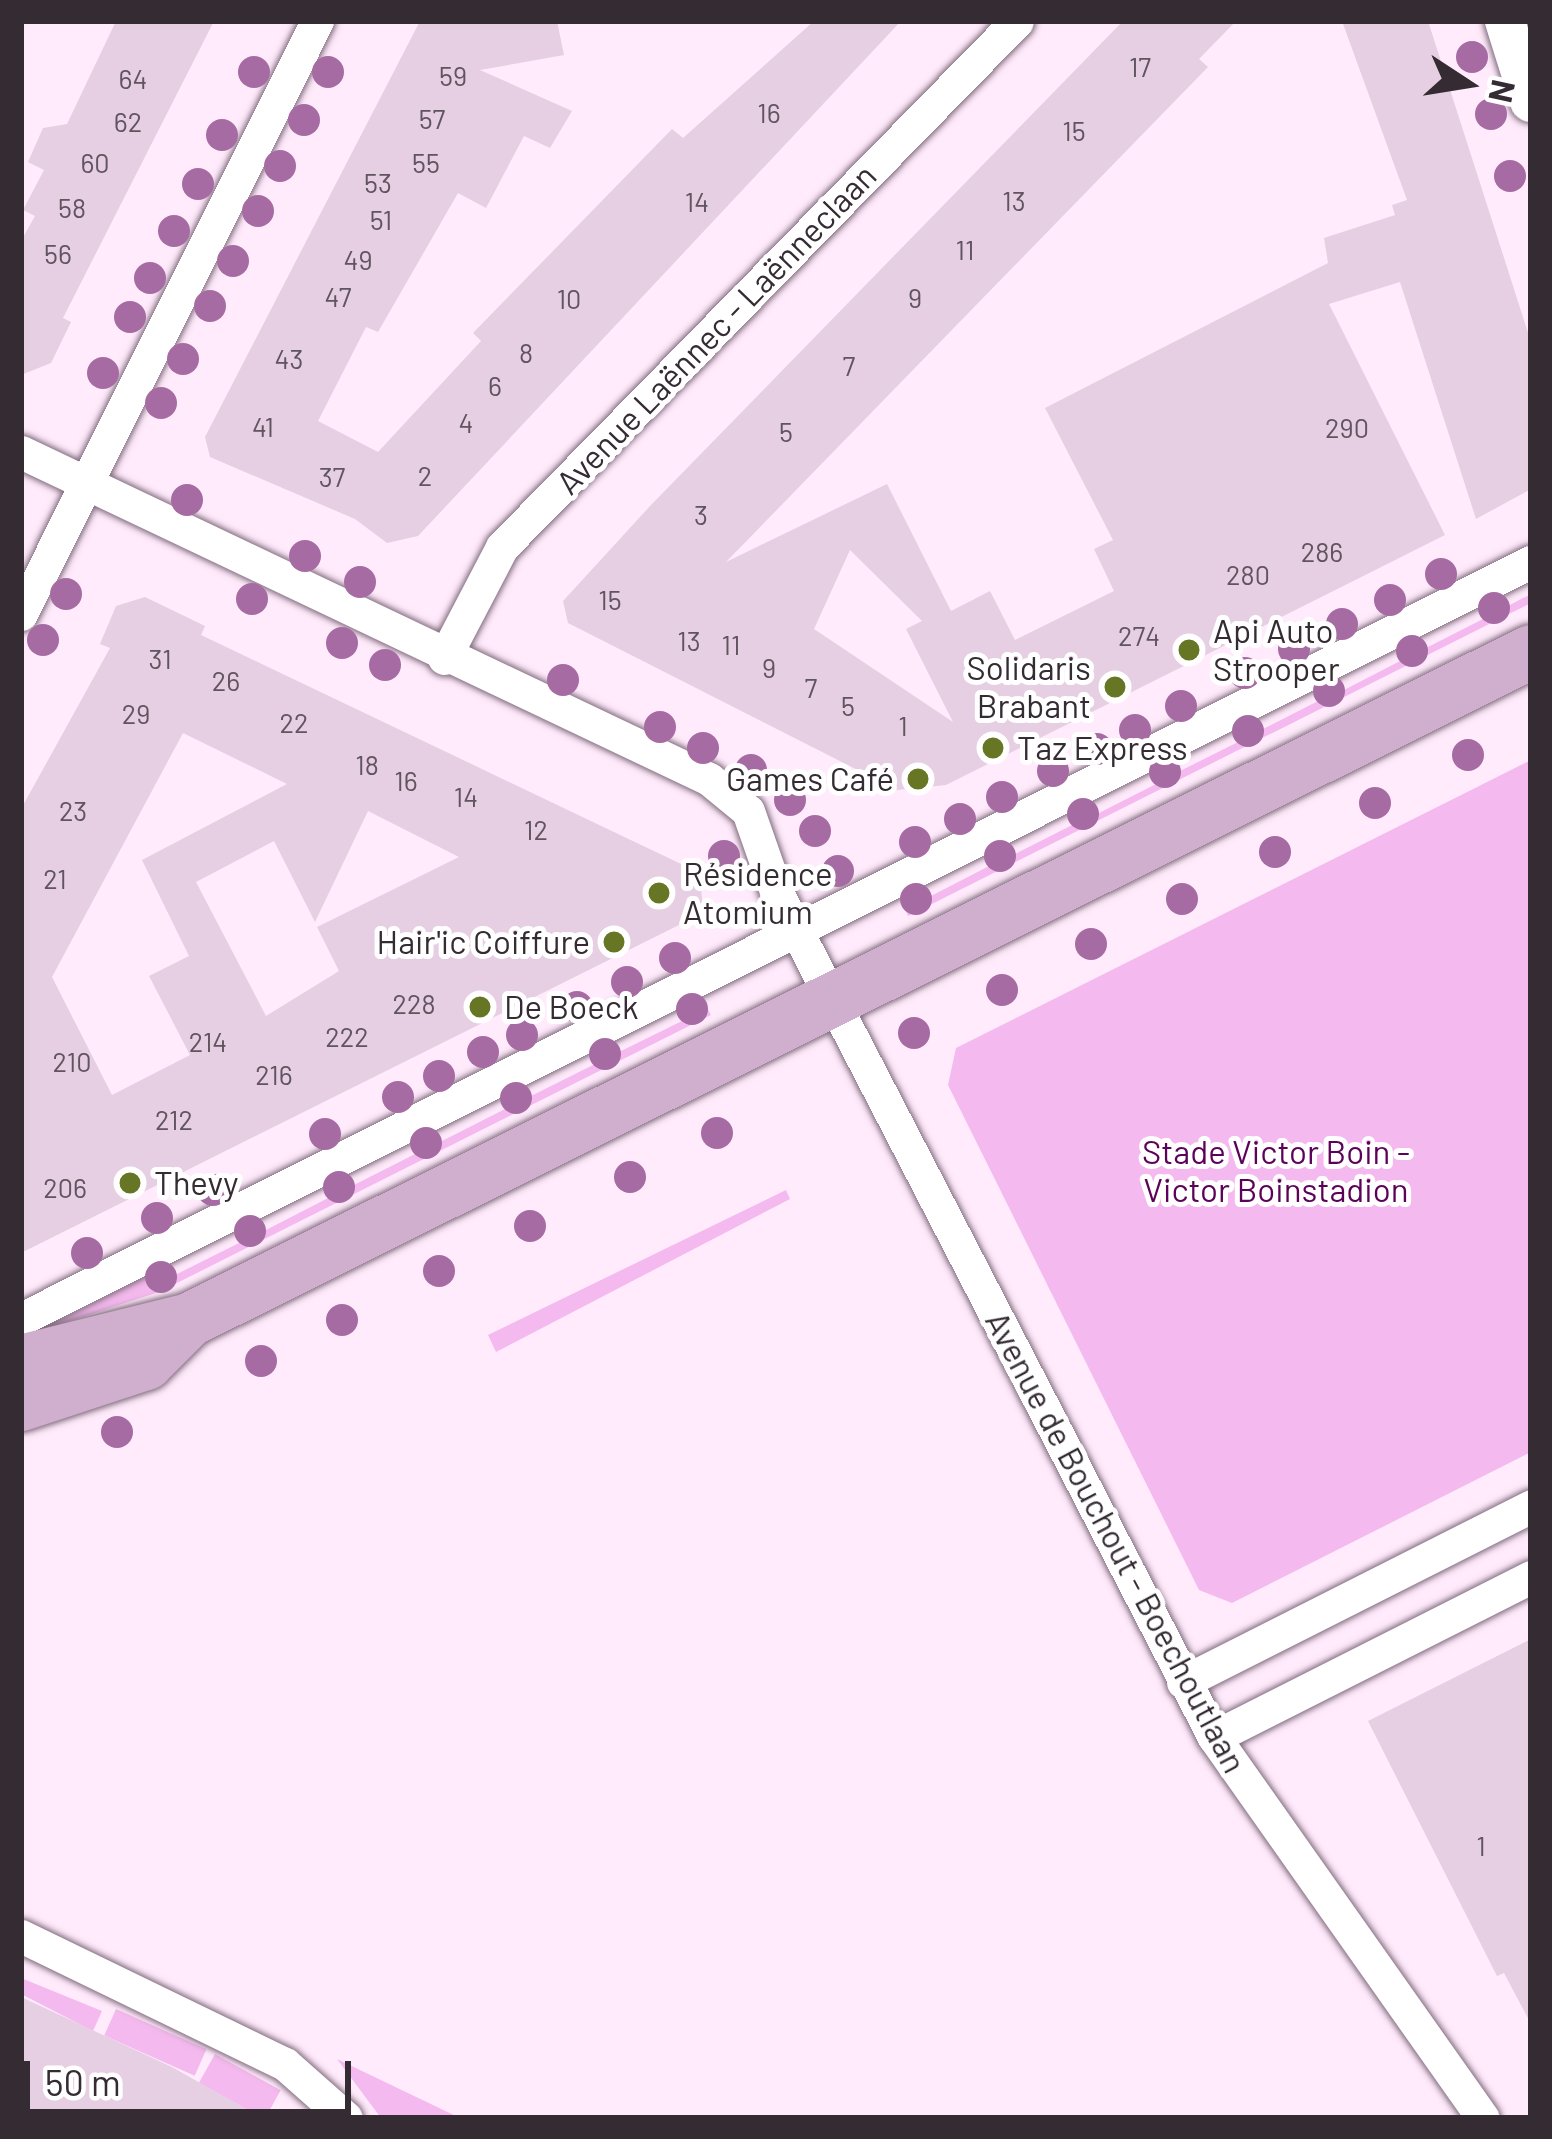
<!DOCTYPE html>
<meta charset="utf-8">
<style>
body{margin:0}
#map{position:relative;width:1552px;height:2139px;overflow:hidden;background:#ffebfc;font-family:Barlow,sans-serif}
div>[style]{position:absolute}
[style*='--x']{left:calc(var(--x)*1px);top:calc(var(--y)*1px);width:calc(var(--w)*1px);rotate:calc(var(--a)*1deg)}
.green>*{inset:0;background:#f4b9ee;transform-origin:0 0}
.building>*{inset:0;background:#e6cee3}
.roads{filter:drop-shadow(0 0 3px #826c7f) drop-shadow(0 0 3px #826c7f)}
.minor>*{height:33px;margin:-16.5px;padding:0 16.5px;transform-origin:16.5px;border-radius:16.5px;background:#fff}
.tertiary>*{height:42px;margin:-21px;padding:0 21px;transform-origin:21px;border-radius:21px;background:#fff}
.primary>*{height:54px;margin:-27px;padding:0 27px;transform-origin:27px;border-radius:27px;background:#d0aecd}
.tram>*{height:3px;margin:-1.5px;padding:0 1.5px;transform-origin:1.5px;border-radius:1.5px;background:#968894}
.trees>*{width:32px;height:32px;margin:-16px;border-radius:50%;background:#a56ba2}
.dots>*{width:33px;height:33px;translate:-50% -50%;box-sizing:border-box;border:6px solid #fff;border-radius:50%}
span{translate:-50% -50%;white-space:nowrap;text-align:center;line-height:1.15;-webkit-text-stroke:10px #fff;paint-order:stroke}
.number-label{font-size:27px;color:#60545f}
.number-label span{-webkit-text-stroke-width:0}
.street-label{font-size:33px;color:#342b33}
.poi-label{font-size:33px;color:#342b33}
.left{translate:0 -50%;text-align:left}
.right{translate:-100% -50%;text-align:right}
.park-label{font-size:33px;color:#5c0359}
.frame{position:absolute;inset:0;border:24px solid #342b33;pointer-events:none}
.north{position:absolute;left:1408px;top:24px;width:120px;height:120px;-webkit-text-stroke:9px #fff;paint-order:stroke;rotate:102deg;font-size:33px;font-weight:700;line-height:48px;text-align:center;color:#342b33}
.north::after{content:'';display:block;margin:auto;width:42px;height:54px;background:#342b33;clip-path:polygon(50% 0,100% 100%,50% 72%,0 100%)}
.scale{position:absolute;left:24px;top:2061px;width:327px;height:54px;box-sizing:border-box;border:6px solid #342b33;border-top:0;padding-left:15px;font-size:36px;line-height:42px;white-space:nowrap;color:#342b33;-webkit-text-stroke:9px #fff;paint-order:stroke}
</style>
<div id="map">
<div class="green">
<i style="clip-path:polygon(1531px 594px,1531px 603px,908px 916px,900px 898px,923px 886px,929px 897px,993px 864px,989px 853px,1005px 845px,1011px 856px,1078px 822px,1073px 811px,1088px 804px,1095px 815px,1158px 783px,1153px 771px,1170px 763px,1176px 773px,1244px 739px,1239px 728px,1254px 720px,1259px 731px,1324px 698px,1319px 688px,1335px 679px,1342px 691px,1404px 659px,1399px 648px,1418px 638px,1424px 649px,1487px 617px,1482px 606px,1501px 597px,1506px 607px)"></i>
<i style="clip-path:polygon(1531px 760px,1531px 1452px,1232px 1603px,1199px 1590px,948px 1085px,956px 1048px)"></i>
<i style="clip-path:polygon(701px 996px,711px 1015px,159px 1292px,36px 1332px,167px 1265px,173px 1276px,245px 1240px,240px 1229px,255px 1221px,262px 1232px,332px 1196px,327px 1184px,344px 1176px,350px 1187px,419px 1152px,414px 1141px,432px 1132px,438px 1143px,509px 1107px,504px 1096px,520px 1087px,527px 1098px,599px 1062px,594px 1050px,608px 1043px,615px 1054px,684px 1020px,678px 1008px)"></i>
<i style="clip-path:polygon(786px 1190px,790px 1199px,496px 1352px,488px 1335px)"></i>
<i style="clip-path:polygon(21px 1978px,102px 2011px,93px 2031px,21px 1994px)"></i>
<i style="left:116px;top:2009px;width:99px;height:29px;rotate:24deg"></i>
<i style="left:215px;top:2054px;width:75px;height:33px;rotate:29deg"></i>
<i style="clip-path:polygon(337px 2059px,460px 2118px,381px 2118px)"></i>
</div>
<div class="building">
<i style="clip-path:polygon(116px 21px,214px 21px,63px 318px,71px 322px,51px 363px,21px 375px,21px 241px,35px 216px,23px 210px,44px 170px,28px 162px,43px 128px,67px 124px)"></i>
<i style="clip-path:polygon(420px 21px,557px 21px,564px 55px,480px 70px,572px 111px,550px 148px,524px 136px,486px 208px,458px 193px,378px 332px,366px 327px,318px 421px,378px 452px,481px 341px,473px 333px,672px 129px,683px 138px,814px 21px,901px 21px,418px 536px,387px 543px,355px 519px,210px 457px,205px 437px)"></i>
<i style="clip-path:polygon(evenodd,1123px 21px,1236px 21px,1199px 59px,1208px 67px,726px 562px,887px 484px,951px 611px,990px 591px,1015px 640px,1114px 591px,1094px 549px,1113px 540px,1045px 408px,1328px 263px,1324px 238px,1395px 215px,1392px 205px,1407px 200px,1342px 21px,1428px 21px,1531px 342px,1531px 489px,1476px 519px,1400px 282px,1329px 304px,1445px 535px,946px 785px,897px 790px,568px 623px,563px 601px,651px 505px,1123px 21px,850px 550px,922px 621px,906px 629px,953px 722px,814px 629px,850px 550px)"></i>
<i style="clip-path:polygon(evenodd,145px 597px,205px 626px,201px 635px,700px 873px,703px 913px,21px 1253px,21px 809px,110px 648px,100px 644px,116px 606px,145px 597px,183px 733px,287px 784px,142px 860px,189px 956px,149px 976px,190px 1055px,112px 1095px,52px 977px,183px 733px,145px 597px,368px 811px,459px 857px,317px 927px,339px 971px,266px 1016px,196px 882px,274px 841px,315px 922px,368px 811px)"></i>
<i style="clip-path:polygon(1531px 1639px,1531px 2024px,1504px 1973px,1497px 1976px,1368px 1721px)"></i>
<i style="clip-path:polygon(21px 1997px,172px 2067px,262px 2118px,44px 2118px,21px 2105px)"></i>
</div>
<div class="roads">
<div class="minor">
<i style="--x:21;--y:452;--w:762;--a:25.42"></i>
<i style="--x:709;--y:779;--w:50;--a:39.4"></i>
<i style="--x:748;--y:811;--w:85;--a:70.7"></i>
<i style="--x:776;--y:891;--w:953;--a:62.63"></i>
<i style="--x:1214;--y:1737;--w:466;--a:54.8"></i>
<i style="--x:21;--y:614;--w:663;--a:-63.47"></i>
<i style="--x:444;--y:658;--w:125;--a:-62.4"></i>
<i style="--x:502;--y:547;--w:736;--a:-45.61"></i>
<i style="--x:21;--y:1319;--w:1689;--a:-26.63"></i>
<i style="--x:1183;--y:1682;--w:390;--a:-26.8"></i>
<i style="--x:1214;--y:1737;--w:355;--a:-26.8"></i>
<i style="--x:21;--y:1936;--w:293;--a:25.9"></i>
<i style="--x:285;--y:2064;--w:81;--a:41.5"></i>
</div>
<div class="tertiary">
<i style="--x:1506;--y:21;--w:84;--a:72.6"></i>
</div>
<div class="primary">
<i style="--x:21;--y:1362;--w:173;--a:-14"></i>
<i style="--x:189;--y:1320;--w:1499;--a:-26.46"></i>
<i style="--x:21;--y:1404;--w:132;--a:-18.2"></i>
<i style="--x:146;--y:1363;--w:58;--a:-45"></i>
</div>
</div>
<div class="tram">
<i style="--x:1527;--y:21;--w:13;--a:72"></i>
</div>
<div class="trees">
<i style="left:1472px;top:57px"></i>
<i style="left:254px;top:72px"></i>
<i style="left:328px;top:72px"></i>
<i style="left:1491px;top:114px"></i>
<i style="left:304px;top:120px"></i>
<i style="left:222px;top:135px"></i>
<i style="left:280px;top:166px"></i>
<i style="left:1510px;top:176px"></i>
<i style="left:198px;top:184px"></i>
<i style="left:258px;top:211px"></i>
<i style="left:174px;top:231px"></i>
<i style="left:233px;top:261px"></i>
<i style="left:150px;top:278px"></i>
<i style="left:210px;top:306px"></i>
<i style="left:130px;top:317px"></i>
<i style="left:183px;top:359px"></i>
<i style="left:103px;top:373px"></i>
<i style="left:161px;top:403px"></i>
<i style="left:187px;top:500px"></i>
<i style="left:305px;top:556px"></i>
<i style="left:1441px;top:574px"></i>
<i style="left:360px;top:582px"></i>
<i style="left:66px;top:594px"></i>
<i style="left:252px;top:599px"></i>
<i style="left:1390px;top:600px"></i>
<i style="left:1494px;top:608px"></i>
<i style="left:1342px;top:624px"></i>
<i style="left:43px;top:640px"></i>
<i style="left:342px;top:643px"></i>
<i style="left:1294px;top:649px"></i>
<i style="left:1412px;top:651px"></i>
<i style="left:385px;top:665px"></i>
<i style="left:1245px;top:673px"></i>
<i style="left:563px;top:680px"></i>
<i style="left:1329px;top:691px"></i>
<i style="left:1181px;top:706px"></i>
<i style="left:660px;top:727px"></i>
<i style="left:1135px;top:730px"></i>
<i style="left:1248px;top:731px"></i>
<i style="left:703px;top:748px"></i>
<i style="left:1097px;top:749px"></i>
<i style="left:1468px;top:755px"></i>
<i style="left:751px;top:770px"></i>
<i style="left:1053px;top:771px"></i>
<i style="left:1165px;top:772px"></i>
<i style="left:1002px;top:797px"></i>
<i style="left:790px;top:800px"></i>
<i style="left:1375px;top:803px"></i>
<i style="left:1083px;top:814px"></i>
<i style="left:960px;top:819px"></i>
<i style="left:815px;top:831px"></i>
<i style="left:915px;top:842px"></i>
<i style="left:1275px;top:852px"></i>
<i style="left:724px;top:856px"></i>
<i style="left:1000px;top:856px"></i>
<i style="left:838px;top:871px"></i>
<i style="left:916px;top:899px"></i>
<i style="left:1182px;top:899px"></i>
<i style="left:1091px;top:944px"></i>
<i style="left:675px;top:958px"></i>
<i style="left:627px;top:982px"></i>
<i style="left:1002px;top:990px"></i>
<i style="left:577px;top:1007px"></i>
<i style="left:692px;top:1009px"></i>
<i style="left:914px;top:1033px"></i>
<i style="left:522px;top:1035px"></i>
<i style="left:483px;top:1052px"></i>
<i style="left:605px;top:1054px"></i>
<i style="left:439px;top:1076px"></i>
<i style="left:398px;top:1097px"></i>
<i style="left:516px;top:1098px"></i>
<i style="left:717px;top:1133px"></i>
<i style="left:325px;top:1134px"></i>
<i style="left:426px;top:1143px"></i>
<i style="left:630px;top:1177px"></i>
<i style="left:339px;top:1187px"></i>
<i style="left:213px;top:1190px"></i>
<i style="left:157px;top:1218px"></i>
<i style="left:530px;top:1226px"></i>
<i style="left:250px;top:1231px"></i>
<i style="left:87px;top:1253px"></i>
<i style="left:439px;top:1271px"></i>
<i style="left:161px;top:1277px"></i>
<i style="left:342px;top:1320px"></i>
<i style="left:261px;top:1361px"></i>
<i style="left:117px;top:1432px"></i>
</div>
<div class="dots">
<i style="left:1189px;top:650px;background:#667624"></i>
<i style="left:1115px;top:687px;background:#667624"></i>
<i style="left:993px;top:748px;background:#667624"></i>
<i style="left:918px;top:779px;background:#667624"></i>
<i style="left:659px;top:893px;background:#667624"></i>
<i style="left:614px;top:942px;background:#667624"></i>
<i style="left:480px;top:1007px;background:#667624"></i>
<i style="left:130px;top:1183px;background:#667624"></i>
</div>
<div class="number-label">
<span style="left:1140px;top:67px">17</span>
<span style="left:453px;top:76px">59</span>
<span style="left:133px;top:79px">64</span>
<span style="left:769px;top:113px">16</span>
<span style="left:432px;top:119px">57</span>
<span style="left:128px;top:122px">62</span>
<span style="left:1074px;top:131px">15</span>
<span style="left:95px;top:163px">60</span>
<span style="left:426px;top:163px">55</span>
<span style="left:378px;top:183px">53</span>
<span style="left:1014px;top:201px">13</span>
<span style="left:697px;top:202px">14</span>
<span style="left:72px;top:208px">58</span>
<span style="left:381px;top:220px">51</span>
<span style="left:965px;top:250px">11</span>
<span style="left:58px;top:254px">56</span>
<span style="left:358px;top:260px">49</span>
<span style="left:338px;top:297px">47</span>
<span style="left:915px;top:298px">9</span>
<span style="left:569px;top:299px">10</span>
<span style="left:526px;top:353px">8</span>
<span style="left:289px;top:359px">43</span>
<span style="left:849px;top:366px">7</span>
<span style="left:495px;top:386px">6</span>
<span style="left:466px;top:423px">4</span>
<span style="left:263px;top:427px">41</span>
<span style="left:1347px;top:428px">290</span>
<span style="left:786px;top:432px">5</span>
<span style="left:425px;top:476px">2</span>
<span style="left:332px;top:477px">37</span>
<span style="left:701px;top:515px">3</span>
<span style="left:1322px;top:552px">286</span>
<span style="left:1248px;top:575px">280</span>
<span style="left:610px;top:600px">15</span>
<span style="left:1139px;top:636px">274</span>
<span style="left:689px;top:641px">13</span>
<span style="left:731px;top:645px">11</span>
<span style="left:160px;top:659px">31</span>
<span style="left:769px;top:668px">9</span>
<span style="left:226px;top:681px">26</span>
<span style="left:811px;top:688px">7</span>
<span style="left:848px;top:706px">5</span>
<span style="left:136px;top:714px">29</span>
<span style="left:294px;top:723px">22</span>
<span style="left:903px;top:726px">1</span>
<span style="left:367px;top:765px">18</span>
<span style="left:406px;top:781px">16</span>
<span style="left:466px;top:797px">14</span>
<span style="left:73px;top:811px">23</span>
<span style="left:536px;top:830px">12</span>
<span style="left:55px;top:879px">21</span>
<span style="left:414px;top:1004px">228</span>
<span style="left:347px;top:1037px">222</span>
<span style="left:208px;top:1042px">214</span>
<span style="left:72px;top:1062px">210</span>
<span style="left:274px;top:1075px">216</span>
<span style="left:174px;top:1120px">212</span>
<span style="left:65px;top:1188px">206</span>
<span style="left:1481px;top:1846px">1</span>
</div>
<div class="street-label">
<span style="left:716px;top:329px;rotate:-46deg">Avenue Laënnec - Laënneclaan</span>
<span style="left:1116px;top:1542px;rotate:62deg">Avenue de Bouchout - Boechoutlaan</span>
</div>
<div class="poi-label">
<span class="left" style="left:1213px;top:650px">Api Auto<br>Strooper</span>
<span class="right" style="left:1091px;top:687px">Solidaris<br>Brabant</span>
<span class="left" style="left:1017px;top:748px">Taz Express</span>
<span class="right" style="left:894px;top:779px">Games Café</span>
<span class="left" style="left:683px;top:893px">Résidence<br>Atomium</span>
<span class="right" style="left:590px;top:942px">Hair'ic Coiffure</span>
<span class="left" style="left:504px;top:1007px">De Boeck</span>
<span class="left" style="left:154px;top:1183px">Thevy</span>
</div>
<div class="park-label">
<span style="left:1276px;top:1171px">Stade Victor Boin -<br>Victor Boinstadion</span>
</div>
<div class="frame"></div>
<div class="north">N</div>
<div class="scale">50 m</div>
</div>
